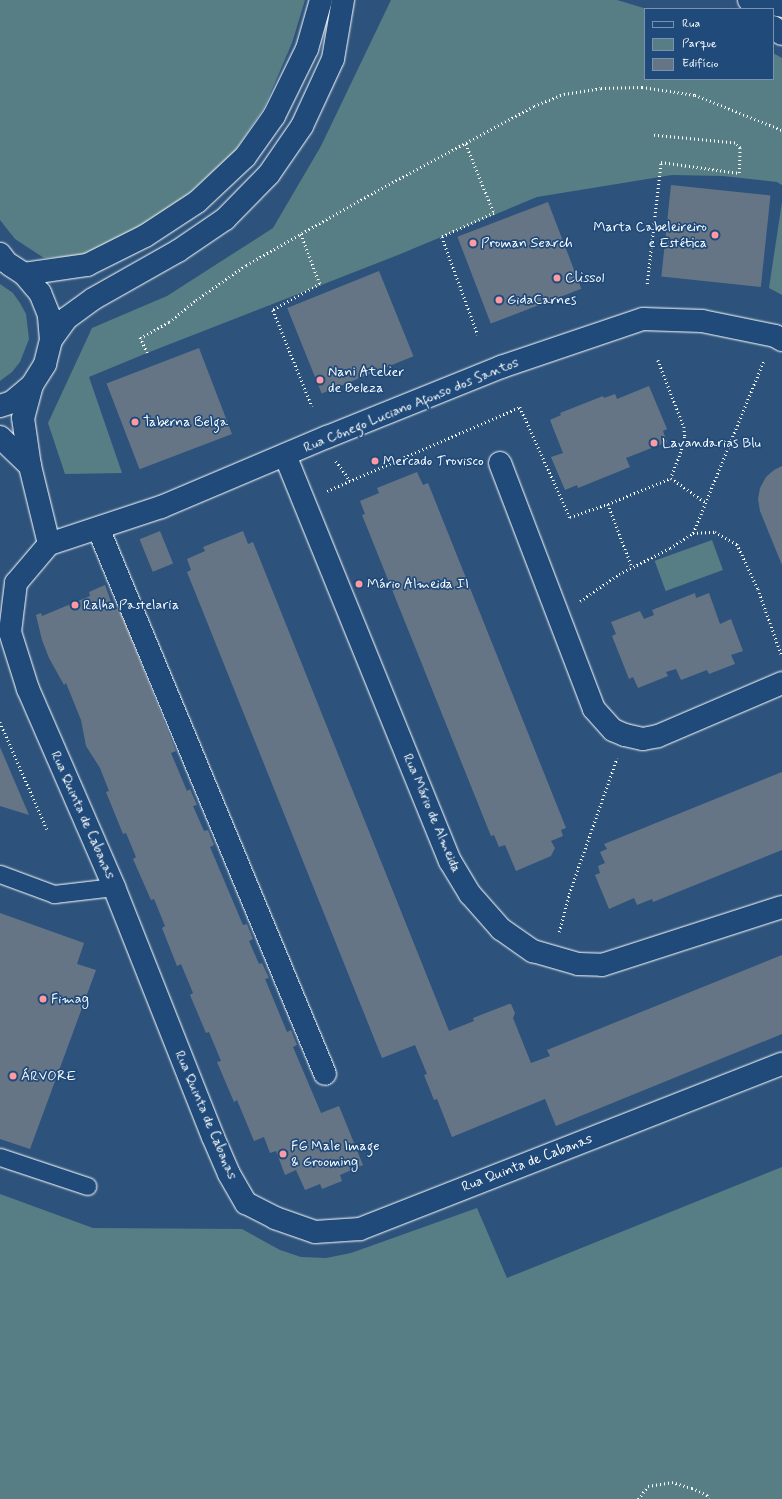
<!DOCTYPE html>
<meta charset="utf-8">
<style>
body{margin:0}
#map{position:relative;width:782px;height:1499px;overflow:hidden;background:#2d537c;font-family:Mynerve,sans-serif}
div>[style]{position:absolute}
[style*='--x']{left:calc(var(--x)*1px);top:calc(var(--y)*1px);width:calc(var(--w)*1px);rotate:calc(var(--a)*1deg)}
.green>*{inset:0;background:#577e84;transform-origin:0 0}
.building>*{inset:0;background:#667586;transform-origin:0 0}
.path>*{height:2.5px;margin-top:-1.25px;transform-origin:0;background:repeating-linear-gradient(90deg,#fff 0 1px,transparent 0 4px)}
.roads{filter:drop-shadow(0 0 1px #fff) drop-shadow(0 0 1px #fff)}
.lane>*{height:17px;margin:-8.5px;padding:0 8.5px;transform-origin:8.5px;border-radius:8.5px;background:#1f4a7a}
.street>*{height:22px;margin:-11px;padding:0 11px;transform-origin:11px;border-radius:11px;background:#1f4a7a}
.primary>*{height:22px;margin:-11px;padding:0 11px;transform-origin:11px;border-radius:11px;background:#1f4a7a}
.highway>*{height:22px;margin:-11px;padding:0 11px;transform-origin:11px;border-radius:11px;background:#1f4a7a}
.dots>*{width:11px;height:11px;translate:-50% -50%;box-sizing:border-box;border:2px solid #1f4a7a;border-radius:50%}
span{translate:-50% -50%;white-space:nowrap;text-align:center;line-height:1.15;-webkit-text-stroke:3.5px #1f4a7a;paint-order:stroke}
.poi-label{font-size:14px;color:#fff}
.right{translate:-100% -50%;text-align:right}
.left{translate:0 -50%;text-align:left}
.street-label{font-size:14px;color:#fff}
.legend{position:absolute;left:644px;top:8px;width:130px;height:72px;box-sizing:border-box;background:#1f4a7a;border:1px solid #7992af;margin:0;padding:5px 7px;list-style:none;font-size:12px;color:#fff}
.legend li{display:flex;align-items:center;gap:8px;height:20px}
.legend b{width:20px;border:1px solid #7992af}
</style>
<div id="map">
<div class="green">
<i style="clip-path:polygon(0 0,305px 0,292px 43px,264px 108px,235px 151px,186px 196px,135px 230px,82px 256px,44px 258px,15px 239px,0 220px)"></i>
<i style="clip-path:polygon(391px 0,617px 0,647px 9px,645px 9px,645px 79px,773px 79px,773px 53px,782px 58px,782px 185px,777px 182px,723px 176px,672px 175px,537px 197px,398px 255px,147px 353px,89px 377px,122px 473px,65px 474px,48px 423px,92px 328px,167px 296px,273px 228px,321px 146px)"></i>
<i style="clip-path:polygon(782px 202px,782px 295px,769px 288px)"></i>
<i style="clip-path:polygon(0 284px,13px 293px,20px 303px,26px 314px,29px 339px,20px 362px,12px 372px,0 381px)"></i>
<i style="left:712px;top:540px;width:32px;height:61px;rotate:70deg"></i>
<i style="clip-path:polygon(782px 1167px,782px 1499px,0 1499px,0 1194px,93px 1228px,242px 1229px,280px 1250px,301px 1257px,326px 1258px,351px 1253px,477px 1208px,507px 1278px)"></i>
</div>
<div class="building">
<i style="left:671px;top:185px;width:100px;height:92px;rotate:6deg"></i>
<i style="left:548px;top:202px;width:93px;height:97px;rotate:69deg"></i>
<i style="left:379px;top:271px;width:92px;height:99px;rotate:68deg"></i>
<i style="left:199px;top:348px;width:92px;height:99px;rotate:69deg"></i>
<i style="clip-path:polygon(649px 386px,667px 429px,663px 431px,667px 442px,626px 458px,630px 467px,578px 488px,577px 485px,565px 490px,551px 457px,563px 453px,550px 420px,561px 415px,560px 413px,603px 396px,604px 398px,615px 394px,617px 399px)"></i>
<i style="clip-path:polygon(782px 466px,782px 565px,760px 511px,758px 499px,760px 488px,766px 477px,774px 470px)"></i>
<i style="clip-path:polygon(417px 472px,423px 485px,428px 483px,566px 828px,561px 830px,563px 836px,551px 841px,555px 848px,551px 856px,516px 871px,505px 845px,499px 847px,494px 835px,491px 836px,362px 515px,365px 514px,360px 501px,379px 493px,377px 488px)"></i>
<i style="left:160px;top:531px;width:35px;height:22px;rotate:68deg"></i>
<i style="clip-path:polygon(243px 531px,248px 544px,253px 542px,449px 1031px,474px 1021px,473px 1018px,509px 1004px,511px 1004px,515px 1013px,513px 1018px,531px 1063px,550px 1056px,547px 1050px,782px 955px,782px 1034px,556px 1126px,545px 1099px,452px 1137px,437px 1099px,434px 1100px,424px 1075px,427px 1074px,415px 1045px,382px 1058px,187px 572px,191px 570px,187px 559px,205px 551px,203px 547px)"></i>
<i style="clip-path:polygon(105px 585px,114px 610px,119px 608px,176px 751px,171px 753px,187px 791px,190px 789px,197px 805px,193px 806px,204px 831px,208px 830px,214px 845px,210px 847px,243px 925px,247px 924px,253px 939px,249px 941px,259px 964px,262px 963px,269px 978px,265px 979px,287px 1032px,291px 1030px,297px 1045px,293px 1047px,321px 1113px,339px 1106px,363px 1165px,340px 1175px,342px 1181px,322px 1189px,320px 1184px,305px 1190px,296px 1170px,285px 1175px,276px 1151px,270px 1153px,264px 1137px,254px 1141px,237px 1100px,234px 1102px,217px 1062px,221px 1061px,209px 1032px,206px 1033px,190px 995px,193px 993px,181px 964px,177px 966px,162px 928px,165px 926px,154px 899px,151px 900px,133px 859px,136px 857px,126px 833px,123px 834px,106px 792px,109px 791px,100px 768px,86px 746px,81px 720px,66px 683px,64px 685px,49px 658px,42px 640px,36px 615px,41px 613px,42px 616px,90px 596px,89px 592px)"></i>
<i style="clip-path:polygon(695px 593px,696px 598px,709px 593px,720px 624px,731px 619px,743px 651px,731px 655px,735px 664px,709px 674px,707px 670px,681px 680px,676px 669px,666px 672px,668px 676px,638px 688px,633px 677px,629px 679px,612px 636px,616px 634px,611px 622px,640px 611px,644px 619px,654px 615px,652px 610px)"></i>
<i style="clip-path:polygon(0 747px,29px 815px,0 806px)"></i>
<i style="clip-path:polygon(782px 772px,782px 850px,653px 902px,652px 899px,637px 905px,634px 898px,609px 909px,595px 875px,600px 873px,598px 866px,605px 863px,600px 852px,607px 849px,604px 844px)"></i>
<i style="clip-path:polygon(0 913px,84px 943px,77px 964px,96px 970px,30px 1149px,0 1139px)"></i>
</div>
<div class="path">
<i style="--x:466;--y:144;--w:74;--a:67.9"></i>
<i style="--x:494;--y:213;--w:57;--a:155.2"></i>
<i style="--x:442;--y:237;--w:104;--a:69.8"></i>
<i style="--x:301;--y:234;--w:53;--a:69.2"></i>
<i style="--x:320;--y:284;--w:54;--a:151"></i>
<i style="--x:273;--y:310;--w:104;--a:67.9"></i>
<i style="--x:647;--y:284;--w:123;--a:-83.5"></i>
<i style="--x:661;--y:162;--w:79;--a:8"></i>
<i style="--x:739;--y:173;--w:25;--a:-88"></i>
<i style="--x:740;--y:148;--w:7;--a:-135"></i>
<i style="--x:735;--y:143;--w:83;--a:-174.5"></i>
<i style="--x:147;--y:353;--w:17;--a:-115"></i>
<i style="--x:140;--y:338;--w:33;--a:-29"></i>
<i style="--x:169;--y:322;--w:35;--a:-39"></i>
<i style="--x:196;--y:300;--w:61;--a:-35"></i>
<i style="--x:246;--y:265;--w:152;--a:-29.6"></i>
<i style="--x:378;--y:190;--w:177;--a:-28.3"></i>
<i style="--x:534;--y:106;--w:32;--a:-22"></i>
<i style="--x:564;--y:94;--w:37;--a:-9"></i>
<i style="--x:601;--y:88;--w:41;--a:-1.4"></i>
<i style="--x:642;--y:87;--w:54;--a:8.6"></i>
<i style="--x:695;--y:95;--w:94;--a:21.9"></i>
<i style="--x:658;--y:360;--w:72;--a:68.8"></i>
<i style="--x:684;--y:427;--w:10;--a:84"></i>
<i style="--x:685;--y:437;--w:16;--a:105"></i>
<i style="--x:681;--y:452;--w:28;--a:111"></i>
<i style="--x:336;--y:461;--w:24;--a:54"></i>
<i style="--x:671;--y:478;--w:42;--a:35.2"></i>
<i style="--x:327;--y:491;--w:210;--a:-23.5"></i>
<i style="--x:520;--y:407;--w:121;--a:65.6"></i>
<i style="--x:570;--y:517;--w:40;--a:-18.9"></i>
<i style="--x:608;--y:504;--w:68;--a:-22.4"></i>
<i style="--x:608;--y:504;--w:67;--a:69.1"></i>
<i style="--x:693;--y:533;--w:22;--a:-3"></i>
<i style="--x:715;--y:532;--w:25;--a:29"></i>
<i style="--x:737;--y:544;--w:50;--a:65"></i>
<i style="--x:758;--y:589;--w:71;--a:70.3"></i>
<i style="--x:580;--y:601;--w:47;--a:-34.7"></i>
<i style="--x:619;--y:574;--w:57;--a:-27"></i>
<i style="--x:670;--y:548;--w:27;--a:-33"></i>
<i style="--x:693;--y:533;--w:187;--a:-67.7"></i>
<i style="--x:0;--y:722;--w:117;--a:66.3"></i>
<i style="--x:559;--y:932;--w:39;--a:-75"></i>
<i style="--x:569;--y:894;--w:144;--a:-70.6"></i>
<i style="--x:638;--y:1499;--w:16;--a:-52"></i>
<i style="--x:648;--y:1486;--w:24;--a:-9"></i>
<i style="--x:672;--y:1482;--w:21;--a:17"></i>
<i style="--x:692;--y:1488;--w:17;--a:25"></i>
<i style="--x:707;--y:1495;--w:4;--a:63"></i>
</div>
<div class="roads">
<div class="lane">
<i style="--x:0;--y:874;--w:58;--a:20.3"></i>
<i style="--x:54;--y:894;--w:60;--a:-6.7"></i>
<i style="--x:0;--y:1157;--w:92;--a:18.4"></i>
</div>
<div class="street">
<i style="--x:32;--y:385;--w:34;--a:105"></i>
<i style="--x:23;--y:418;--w:49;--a:81.7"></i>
<i style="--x:30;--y:466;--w:80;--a:76.3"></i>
<i style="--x:0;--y:437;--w:42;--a:44"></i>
<i style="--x:285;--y:455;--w:438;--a:67.9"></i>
<i style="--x:450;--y:861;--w:39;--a:59"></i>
<i style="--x:470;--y:894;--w:47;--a:48.5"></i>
<i style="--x:501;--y:929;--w:39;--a:35"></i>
<i style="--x:533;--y:951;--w:47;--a:16.1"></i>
<i style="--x:578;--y:964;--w:24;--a:2"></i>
<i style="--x:602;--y:965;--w:189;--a:-17.9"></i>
<i style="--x:500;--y:463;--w:263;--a:69.1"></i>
<i style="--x:594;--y:709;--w:28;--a:48"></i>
<i style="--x:613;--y:730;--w:13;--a:23"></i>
<i style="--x:625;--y:735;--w:18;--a:13"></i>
<i style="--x:643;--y:739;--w:15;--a:-11"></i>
<i style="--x:658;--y:736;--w:135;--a:-23.1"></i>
<i style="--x:98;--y:528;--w:591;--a:67.42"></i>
<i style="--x:49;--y:544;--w:51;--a:130.2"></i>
<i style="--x:16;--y:583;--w:49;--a:97"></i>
<i style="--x:10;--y:632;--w:60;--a:72.5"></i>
<i style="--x:28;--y:689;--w:216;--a:66.5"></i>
<i style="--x:114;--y:887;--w:269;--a:68.4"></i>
<i style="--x:213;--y:1137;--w:40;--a:66.6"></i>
<i style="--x:229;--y:1174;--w:34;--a:60"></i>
<i style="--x:246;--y:1203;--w:33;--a:27"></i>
<i style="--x:275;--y:1218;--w:42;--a:19.3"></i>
<i style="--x:315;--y:1232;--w:45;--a:-3.8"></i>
<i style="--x:360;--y:1229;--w:453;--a:-21.4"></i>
<i style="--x:49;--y:544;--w:118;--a:-18.3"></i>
<i style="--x:161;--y:507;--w:180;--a:-22.9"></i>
<i style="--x:327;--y:437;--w:188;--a:-21.9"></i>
<i style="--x:501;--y:367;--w:150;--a:-18.7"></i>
<i style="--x:643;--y:319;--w:59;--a:1.9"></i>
<i style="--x:702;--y:321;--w:75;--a:11.6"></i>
<i style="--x:775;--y:336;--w:8;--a:30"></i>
</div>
<div class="primary">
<i style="--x:0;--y:406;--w:13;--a:-18"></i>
<i style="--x:12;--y:402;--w:26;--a:-40"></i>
<i style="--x:32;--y:385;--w:25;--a:-58"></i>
<i style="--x:45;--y:364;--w:25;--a:-76"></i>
<i style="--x:51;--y:340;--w:25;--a:-95"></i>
<i style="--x:49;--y:315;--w:24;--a:-112"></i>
<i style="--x:40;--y:293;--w:25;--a:-130"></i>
<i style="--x:24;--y:274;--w:17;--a:-147"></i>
</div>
<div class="highway">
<i style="--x:749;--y:0;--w:34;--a:10"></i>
<i style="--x:773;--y:27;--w:11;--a:38"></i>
<i style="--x:0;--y:254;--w:10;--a:53"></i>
<i style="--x:24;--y:274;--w:64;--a:-8.1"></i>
<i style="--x:87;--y:265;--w:65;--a:-26.6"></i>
<i style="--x:145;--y:236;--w:62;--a:-33.2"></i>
<i style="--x:197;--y:202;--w:66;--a:-43.2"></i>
<i style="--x:245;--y:157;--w:50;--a:-54.7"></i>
<i style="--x:274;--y:116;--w:75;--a:-63.8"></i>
<i style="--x:307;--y:49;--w:51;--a:-74.1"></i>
<i style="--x:51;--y:340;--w:27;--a:-54"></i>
<i style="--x:67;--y:318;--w:32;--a:-36"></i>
<i style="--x:93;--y:299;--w:98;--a:-29.5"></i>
<i style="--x:178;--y:251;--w:57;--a:-34.2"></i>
<i style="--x:225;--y:219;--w:63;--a:-45.6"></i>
<i style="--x:269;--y:174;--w:58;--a:-55.5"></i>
<i style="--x:302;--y:126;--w:74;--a:-65.2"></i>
<i style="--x:333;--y:59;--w:60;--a:-80.4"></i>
</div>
</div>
<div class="dots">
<i style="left:715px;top:235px;background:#ff9aa2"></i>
<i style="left:473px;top:243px;background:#ff9aa2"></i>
<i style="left:557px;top:278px;background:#ff9aa2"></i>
<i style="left:499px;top:300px;background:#ff9aa2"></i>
<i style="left:320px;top:380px;background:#ff9aa2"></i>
<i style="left:135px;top:422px;background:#ff9aa2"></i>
<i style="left:654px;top:443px;background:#ff9aa2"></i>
<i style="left:375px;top:461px;background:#ff9aa2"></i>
<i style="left:359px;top:584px;background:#ff9aa2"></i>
<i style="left:75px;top:605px;background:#ff9aa2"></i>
<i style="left:43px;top:999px;background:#ff9aa2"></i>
<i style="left:13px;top:1076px;background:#ff9aa2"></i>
<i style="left:283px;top:1154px;background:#ff9aa2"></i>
</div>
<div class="poi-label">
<span class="right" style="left:707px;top:235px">Marta Cabeleireiro<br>e Estética</span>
<span class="left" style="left:481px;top:243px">Proman Search</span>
<span class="left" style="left:565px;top:278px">Clissol</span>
<span class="left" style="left:507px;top:300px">GidaCarnes</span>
<span class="left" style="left:328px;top:380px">Nani Atelier<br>de Beleza</span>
<span class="left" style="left:143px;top:422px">Taberna Belga</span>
<span class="left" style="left:662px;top:443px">Lavandarias Blu</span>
<span class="left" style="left:383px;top:461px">Mercado Trovisco</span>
<span class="left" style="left:367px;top:584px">Mário Almeida II</span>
<span class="left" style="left:83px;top:605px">Ralha Pastelaria</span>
<span class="left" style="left:51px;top:999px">Fimag</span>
<span class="left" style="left:21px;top:1076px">ÁRVORE</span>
<span class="left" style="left:291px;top:1154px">FG Male Image<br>&amp; Grooming</span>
</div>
<div class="street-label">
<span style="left:411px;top:405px;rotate:-22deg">Rua Cónego Luciano Afonso dos Santos</span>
<span style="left:432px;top:813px;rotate:67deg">Rua Mário de Almeida</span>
<span style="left:83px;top:815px;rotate:66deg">Rua Quinta de Cabanas</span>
<span style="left:206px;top:1115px;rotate:67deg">Rua Quinta de Cabanas</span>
<span style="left:527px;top:1163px;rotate:-21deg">Rua Quinta de Cabanas</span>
</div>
<ul class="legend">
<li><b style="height:5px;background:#1f4a7a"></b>Rua</li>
<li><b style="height:11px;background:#577e84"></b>Parque</li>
<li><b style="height:11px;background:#667586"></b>Edifício</li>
</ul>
</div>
